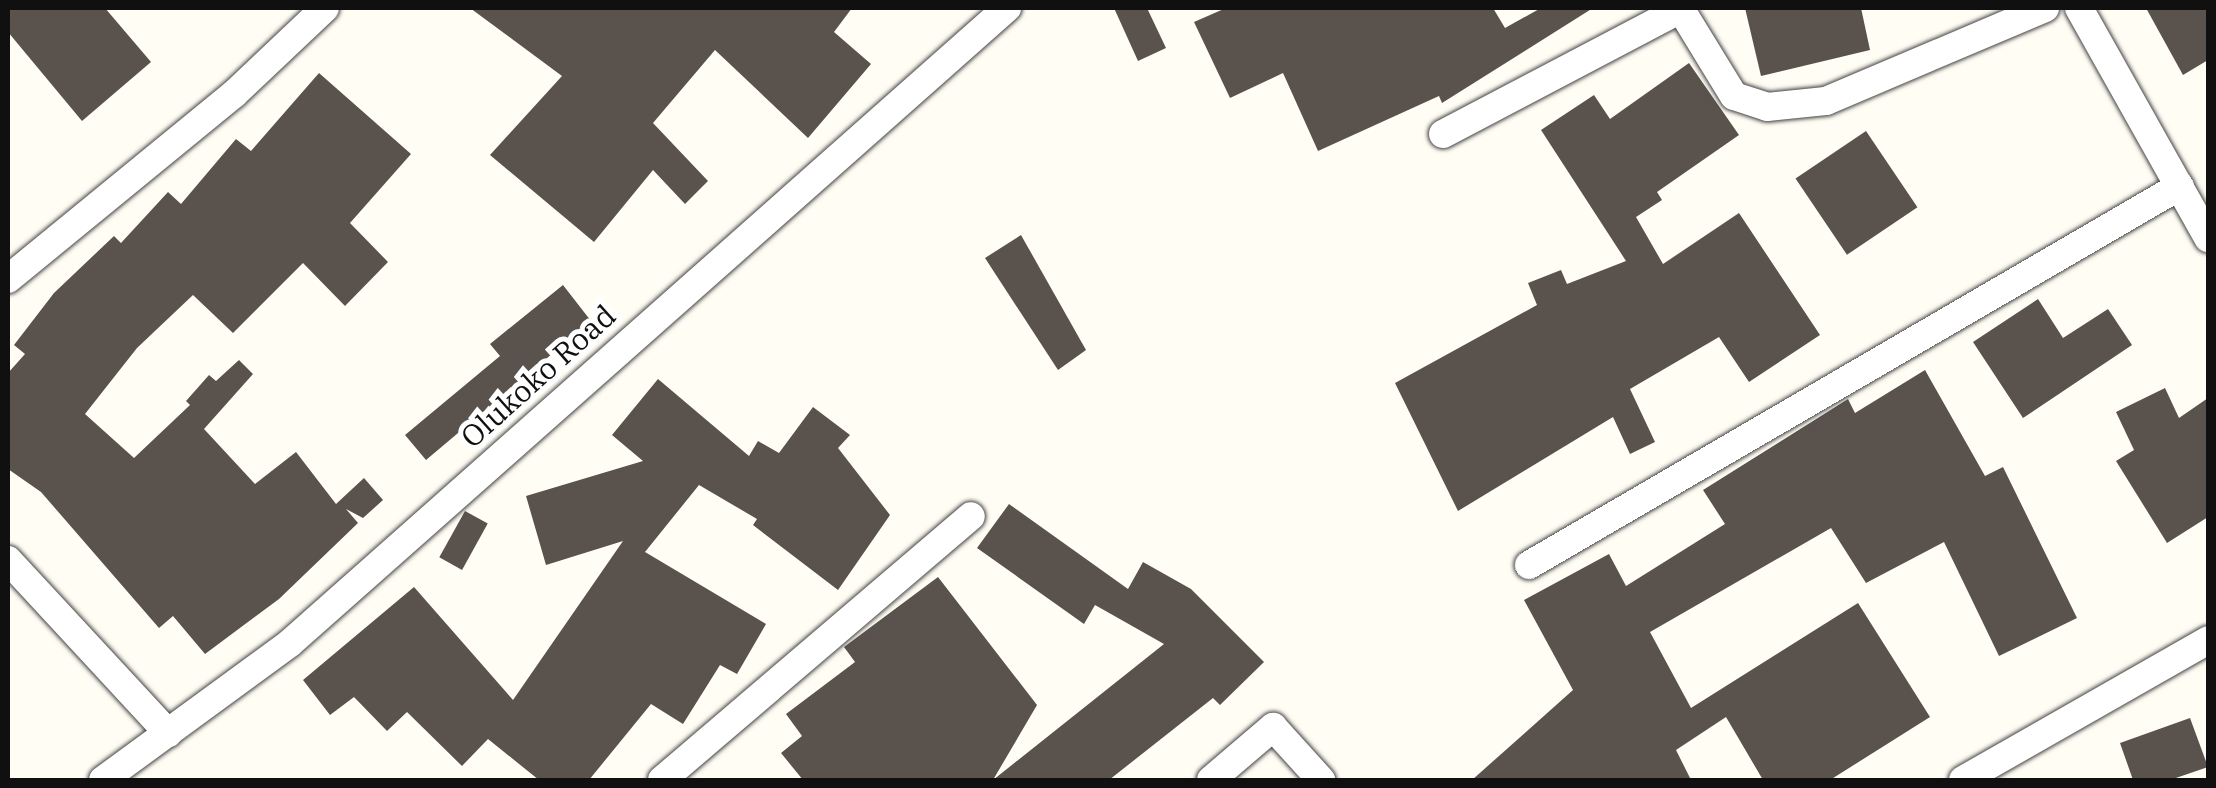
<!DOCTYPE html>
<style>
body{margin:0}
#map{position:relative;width:2216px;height:788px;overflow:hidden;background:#fffdf4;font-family:"IBM Plex Serif",serif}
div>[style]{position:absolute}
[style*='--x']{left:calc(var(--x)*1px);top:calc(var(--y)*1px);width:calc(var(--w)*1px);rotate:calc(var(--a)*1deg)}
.building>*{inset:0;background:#5a524c;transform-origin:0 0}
.roads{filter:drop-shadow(0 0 2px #434343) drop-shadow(0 0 2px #434343)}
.minor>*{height:28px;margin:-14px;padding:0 14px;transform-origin:14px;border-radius:14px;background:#fff}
span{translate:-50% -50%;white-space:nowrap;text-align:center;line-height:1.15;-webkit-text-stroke:10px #fff;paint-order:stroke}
.street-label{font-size:30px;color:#101010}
.frame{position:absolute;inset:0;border:10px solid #101010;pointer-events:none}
</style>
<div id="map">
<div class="building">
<i style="clip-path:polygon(8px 8px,105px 8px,151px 62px,82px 121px,8px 32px)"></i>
<i style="clip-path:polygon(470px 8px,852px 8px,834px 32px,871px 64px,808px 138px,715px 50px,653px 123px,708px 181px,685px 204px,653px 170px,594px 242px,490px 155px,562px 76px)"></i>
<i style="clip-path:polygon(1114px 8px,1147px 8px,1166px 48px,1138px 61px)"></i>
<i style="clip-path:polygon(1226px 8px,1493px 8px,1505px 28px,1541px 8px,1593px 8px,1442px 103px,1439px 96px,1318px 151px,1283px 73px,1230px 98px,1194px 22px)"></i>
<i style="clip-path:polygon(1745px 8px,1861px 8px,1870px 50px,1761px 76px)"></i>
<i style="clip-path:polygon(2146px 8px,2208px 8px,2208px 60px,2183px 75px)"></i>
<i style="clip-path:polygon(1689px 63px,1739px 135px,1657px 192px,1662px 200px,1636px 217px,1663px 264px,1739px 213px,1820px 335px,1749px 382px,1719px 337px,1630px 389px,1655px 442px,1630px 454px,1613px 417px,1458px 511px,1395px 383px,1537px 305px,1528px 283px,1561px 270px,1567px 284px,1626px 261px,1541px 130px,1594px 95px,1610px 119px)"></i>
<i style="clip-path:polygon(319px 73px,411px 154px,350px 223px,388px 262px,345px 306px,303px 263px,233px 333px,193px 295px,137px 348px,85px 414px,134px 458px,190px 405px,186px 401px,209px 375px,216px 381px,239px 360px,253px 374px,204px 429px,255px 484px,296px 452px,336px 504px,364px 478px,383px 500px,363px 518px,346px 509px,358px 523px,279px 599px,205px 654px,173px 616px,159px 628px,41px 492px,8px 469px,8px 373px,25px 354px,14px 345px,54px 293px,114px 236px,121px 243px,168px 192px,181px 204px,236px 139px,251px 151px)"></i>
<i style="left:1866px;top:131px;width:92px;height:85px;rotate:56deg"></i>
<i style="clip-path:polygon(1021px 235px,1086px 350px,1058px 370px,985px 258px)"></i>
<i style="clip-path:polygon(563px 285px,591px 321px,426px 460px,405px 435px,500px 356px,490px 344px)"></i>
<i style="clip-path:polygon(2038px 299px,2063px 338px,2108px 309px,2132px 345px,2023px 418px,1973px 342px)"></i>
<i style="clip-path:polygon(1925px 370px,1985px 476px,2003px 467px,2077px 618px,1999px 656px,1944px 542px,1866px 583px,1831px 528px,1650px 632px,1691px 708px,1858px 603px,1930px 717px,1830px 780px,1763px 780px,1726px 717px,1676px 750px,1691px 780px,1472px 780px,1573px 690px,1524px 600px,1609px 554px,1626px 586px,1725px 524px,1703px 490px,1848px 399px,1855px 413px)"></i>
<i style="clip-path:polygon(658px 379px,749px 456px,758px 441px,779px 453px,813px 407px,850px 435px,838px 448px,890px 515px,838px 590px,753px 525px,757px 519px,699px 485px,645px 552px,766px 624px,737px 674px,720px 665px,683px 724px,651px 704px,589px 780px,539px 780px,488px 739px,462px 766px,407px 712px,387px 731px,354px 697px,330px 715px,303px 680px,414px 587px,513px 700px,623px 541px,546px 565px,526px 496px,643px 461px,612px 435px)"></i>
<i style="clip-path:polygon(2165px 388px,2179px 418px,2208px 398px,2208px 517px,2167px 543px,2116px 461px,2134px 450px,2116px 412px)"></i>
<i style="clip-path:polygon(1009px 504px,1128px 589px,1143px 562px,1191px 589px,1264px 662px,1220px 705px,1213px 698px,1109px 780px,993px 780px,1164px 644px,1095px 605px,1084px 624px,977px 548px)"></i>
<i style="left:465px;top:511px;width:26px;height:53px;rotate:29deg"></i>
<i style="clip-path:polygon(938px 577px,1037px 705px,993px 780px,803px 780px,781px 753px,802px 736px,786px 714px,855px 662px,844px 647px)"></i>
<i style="clip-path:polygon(2190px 718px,2208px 767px,2170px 780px,2133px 780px,2120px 743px)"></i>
</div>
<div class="roads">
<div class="minor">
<i style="--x:1680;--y:8;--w:103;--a:58.5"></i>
<i style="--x:1734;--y:96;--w:35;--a:18"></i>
<i style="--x:1767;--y:107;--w:59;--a:-5.8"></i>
<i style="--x:1826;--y:101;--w:238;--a:-23"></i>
<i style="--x:2079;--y:8;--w:264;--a:60.7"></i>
<i style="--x:1443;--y:134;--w:269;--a:-27.7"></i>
<i style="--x:8;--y:279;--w:292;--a:-39.3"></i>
<i style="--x:234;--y:94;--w:125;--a:-43.4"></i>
<i style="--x:8;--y:560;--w:236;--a:47.2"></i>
<i style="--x:1529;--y:565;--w:753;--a:-30.21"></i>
<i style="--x:103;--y:780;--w:232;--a:-36.2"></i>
<i style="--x:290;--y:643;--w:958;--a:-41.53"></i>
<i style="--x:662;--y:780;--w:406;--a:-40.5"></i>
<i style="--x:1211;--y:780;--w:82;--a:-40.5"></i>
<i style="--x:1273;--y:727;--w:72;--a:47.8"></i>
<i style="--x:1963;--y:780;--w:282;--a:-29.7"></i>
</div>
</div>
<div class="street-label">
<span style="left:538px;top:376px;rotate:-42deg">Olukoko Road</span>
</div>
<div class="frame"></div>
</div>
